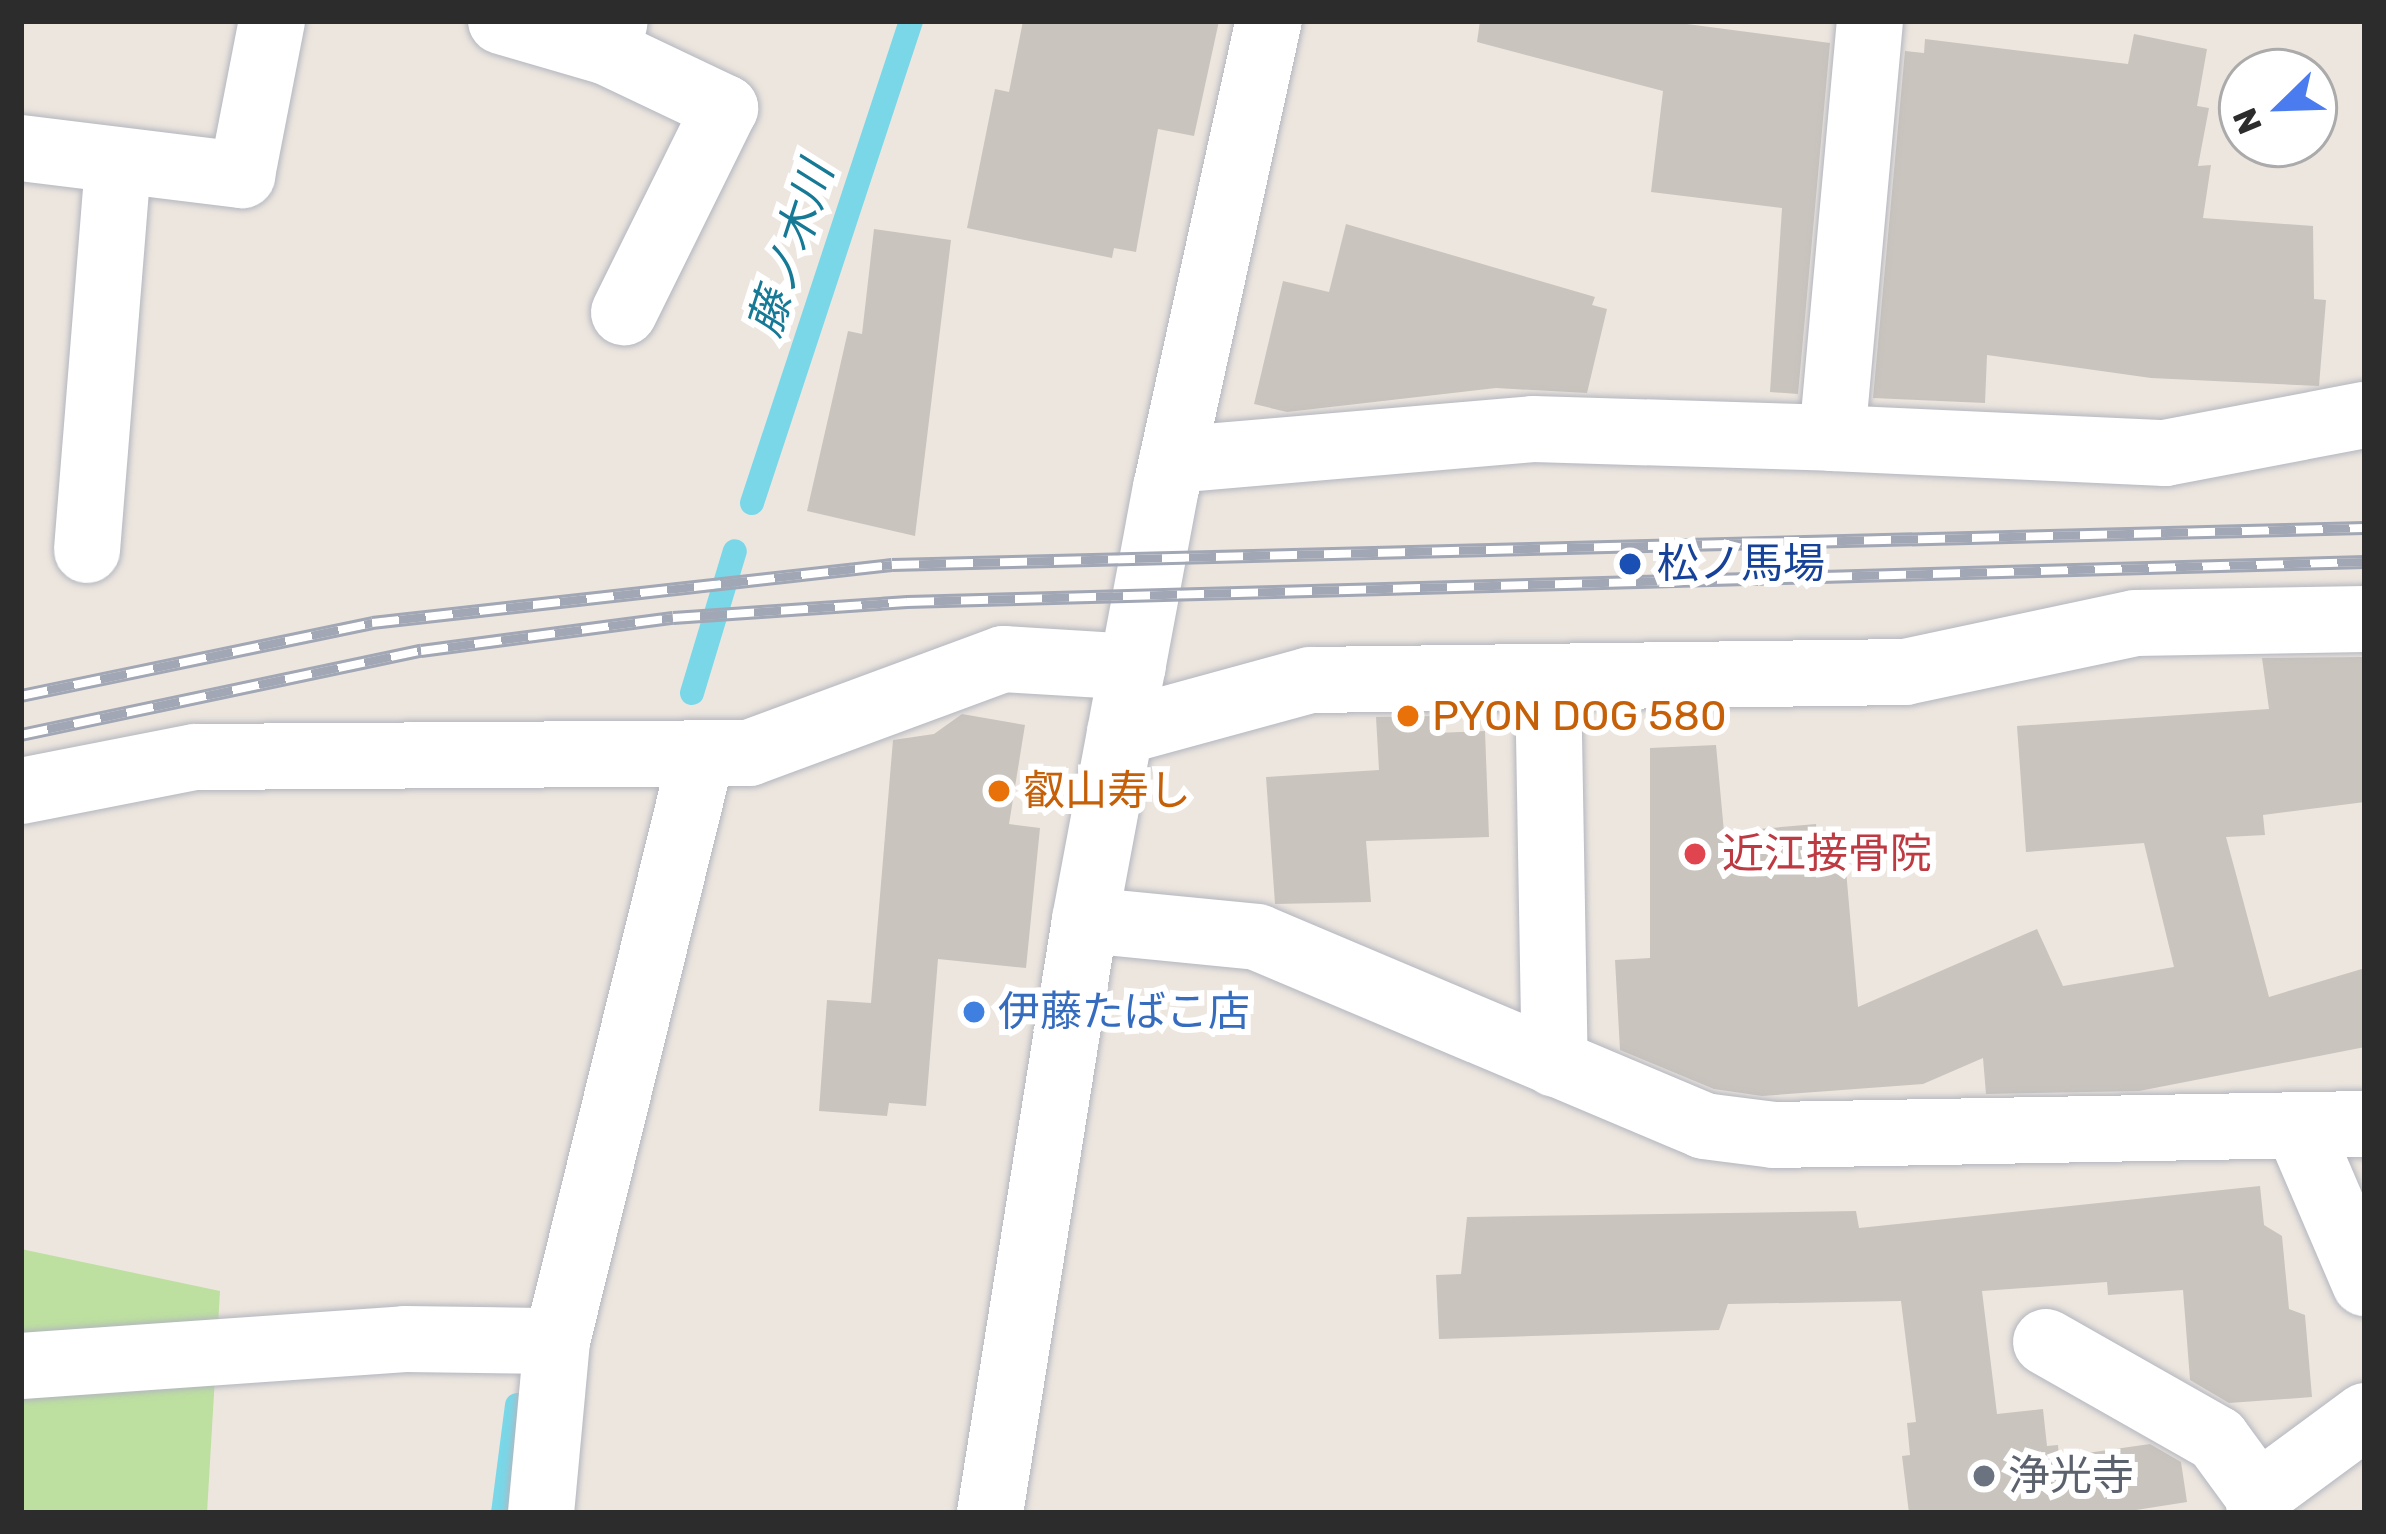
<!DOCTYPE html>
<meta charset="utf-8">
<style>
body{margin:0}
#map{position:relative;width:2386px;height:1534px;overflow:hidden;background:#ede6df;font-family:Rubik,"Noto Sans JP",sans-serif}
div>[style]{position:absolute}
[style*='--x']{left:calc(var(--x)*1px);top:calc(var(--y)*1px);width:calc(var(--w)*1px);rotate:calc(var(--a)*1deg)}
.green>*{inset:0;background:#bde0a0}
.stream>*{height:24px;margin:-12px;padding:0 12px;transform-origin:12px;border-radius:12px;background:#79d7e8}
.building>*{inset:0;background:#c9c4be}
.roads{filter:drop-shadow(0 0 3px #b3b6bf) drop-shadow(0 0 3px #b3b6bf)}
.minor>*{height:66px;margin:-33px;padding:0 33px;transform-origin:33px;border-radius:33px;background:#fff}
.rail>*{height:14px;margin-top:-7px;transform-origin:0;background:repeating-linear-gradient(90deg,#fff 0 27px,#a2a7b5 0 54px);box-sizing:border-box;border-block:3px solid #a2a7b5}
.dots>*{width:33px;height:33px;translate:-50% -50%;box-sizing:border-box;border:6px solid #fff;border-radius:50%}
span{translate:-50% -50%;white-space:nowrap;text-align:center;line-height:1.15;-webkit-text-stroke:12px #fff;paint-order:stroke}
.transit-label{font-size:42px;color:#164399}
.left{translate:0 -50%;text-align:left}
.food-label{font-size:42px;color:#c56008}
.health-label{font-size:42px;color:#be3a42}
.shop-label{font-size:42px;color:#366cbe}
.worship-label{font-size:42px;color:#5b616d}
.water-label{font-size:45px;color:#167996;font-style:italic}
.frame{position:absolute;inset:0;border:24px solid #2c2c2c;pointer-events:none}
.north{position:absolute;left:2218px;top:48px;width:120px;height:120px;box-sizing:border-box;background:#fff;border:3px solid #ababab;border-radius:50%;rotate:247deg;font-size:33px;font-weight:700;line-height:48px;text-align:center;color:#2c2c2c}
.north::after{content:'';display:block;margin:auto;width:42px;height:54px;background:#4a7bef;clip-path:polygon(50% 0,100% 100%,50% 72%,0 100%)}
</style>
<div id="map">
<div class="green">
<i style="clip-path:polygon(21px 1249px,220px 1291px,207px 1513px,21px 1513px)"></i>
</div>
<div class="stream">
<i style="--x:752;--y:503;--w:508;--a:-71.74"></i>
<i style="--x:692;--y:693;--w:148;--a:-73.2"></i>
<i style="--x:503;--y:1513;--w:109;--a:-82.6"></i>
</div>
<div class="building">
<i style="clip-path:polygon(1023px 21px,1219px 21px,1194px 136px,1158px 129px,1136px 252px,1114px 248px,1112px 258px,967px 228px,995px 89px,1009px 92px)"></i>
<i style="clip-path:polygon(1480px 21px,1664px 21px,1830px 43px,1798px 394px,1770px 392px,1782px 208px,1651px 192px,1663px 91px,1477px 42px)"></i>
<i style="clip-path:polygon(2134px 34px,2207px 49px,2197px 106px,2209px 108px,2198px 166px,2211px 165px,2203px 218px,2313px 226px,2314px 299px,2326px 300px,2319px 386px,2151px 378px,1987px 355px,1985px 403px,1873px 398px,1905px 51px,1924px 53px,1925px 39px,2128px 64px)"></i>
<i style="clip-path:polygon(1346px 224px,1595px 297px,1592px 305px,1607px 309px,1587px 393px,1496px 388px,1287px 412px,1254px 404px,1283px 281px,1329px 292px)"></i>
<i style="clip-path:polygon(874px 229px,951px 240px,915px 536px,807px 511px,848px 331px,862px 334px)"></i>
<i style="clip-path:polygon(2365px 657px,2365px 802px,2263px 815px,2265px 835px,2226px 837px,2269px 997px,2365px 968px,2365px 1047px,2139px 1091px,1986px 1094px,1983px 1058px,1923px 1084px,1762px 1096px,1714px 1089px,1620px 1050px,1615px 960px,1650px 958px,1650px 748px,1716px 745px,1724px 832px,1816px 824px,1817px 838px,1843px 836px,1858px 1007px,2037px 929px,2063px 986px,2174px 967px,2144px 843px,2026px 852px,2017px 726px,2269px 709px,2262px 658px)"></i>
<i style="clip-path:polygon(962px 714px,1025px 725px,1009px 824px,1040px 828px,1026px 968px,938px 959px,926px 1106px,889px 1103px,887px 1116px,819px 1111px,827px 1000px,871px 1003px,893px 740px,934px 734px)"></i>
<i style="clip-path:polygon(1435px 716px,1436px 733px,1485px 731px,1489px 837px,1366px 841px,1371px 902px,1275px 904px,1266px 777px,1379px 770px,1376px 717px)"></i>
<i style="clip-path:polygon(2260px 1186px,2264px 1225px,2282px 1236px,2289px 1309px,2305px 1315px,2312px 1397px,2229px 1403px,2190px 1380px,2183px 1290px,2108px 1295px,2107px 1282px,1982px 1291px,1997px 1414px,2043px 1409px,2047px 1446px,2058px 1445px,2059px 1457px,2150px 1444px,2181px 1462px,2187px 1502px,2117px 1513px,1909px 1513px,1902px 1456px,1910px 1455px,1907px 1423px,1916px 1422px,1901px 1301px,1728px 1304px,1719px 1330px,1439px 1339px,1436px 1275px,1461px 1274px,1467px 1217px,1856px 1211px,1859px 1228px)"></i>
</div>
<div class="roads">
<div class="minor">
<i style="--x:501;--y:21;--w:110;--a:16.3"></i>
<i style="--x:607;--y:52;--w:32;--a:-76"></i>
<i style="--x:607;--y:52;--w:131;--a:25.4"></i>
<i style="--x:725;--y:108;--w:228;--a:116.3"></i>
<i style="--x:21;--y:148;--w:223;--a:7"></i>
<i style="--x:242;--y:175;--w:157;--a:-79"></i>
<i style="--x:1832;--y:438;--w:333;--a:2.6"></i>
<i style="--x:2165;--y:453;--w:204;--a:-10.8"></i>
<i style="--x:1172;--y:460;--w:362;--a:-4.9"></i>
<i style="--x:1533;--y:429;--w:299;--a:1.7"></i>
<i style="--x:1832;--y:438;--w:419;--a:-84.8"></i>
<i style="--x:87;--y:550;--w:387;--a:-85.4"></i>
<i style="--x:1548;--y:678;--w:386;--a:89"></i>
<i style="--x:1120;--y:732;--w:197;--a:-15.3"></i>
<i style="--x:1310;--y:680;--w:595;--a:-0.77"></i>
<i style="--x:1905;--y:672;--w:235;--a:-12"></i>
<i style="--x:2135;--y:623;--w:230;--a:-1"></i>
<i style="--x:21;--y:791;--w:177;--a:-11.1"></i>
<i style="--x:195;--y:757;--w:554;--a:-0.41"></i>
<i style="--x:749;--y:753;--w:271;--a:-20.3"></i>
<i style="--x:1003;--y:659;--w:130;--a:3.5"></i>
<i style="--x:1085;--y:920;--w:173;--a:5.6"></i>
<i style="--x:1257;--y:937;--w:485;--a:22.9"></i>
<i style="--x:1704;--y:1126;--w:71;--a:7.3"></i>
<i style="--x:1774;--y:1135;--w:591;--a:-1.07"></i>
<i style="--x:2298;--y:1127;--w:170;--a:66.8"></i>
<i style="--x:2046;--y:1342;--w:197;--a:29.6"></i>
<i style="--x:2217;--y:1439;--w:69;--a:53.8"></i>
<i style="--x:21;--y:1366;--w:385;--a:-4"></i>
<i style="--x:405;--y:1339;--w:152;--a:0.8"></i>
<i style="--x:541;--y:1513;--w:173;--a:-84.7"></i>
<i style="--x:557;--y:1341;--w:601;--a:-76.15"></i>
<i style="--x:990;--y:1513;--w:601;--a:-80.9"></i>
<i style="--x:1085;--y:920;--w:440;--a:-79.4"></i>
<i style="--x:1166;--y:488;--w:478;--a:-77.6"></i>
<i style="--x:2260;--y:1513;--w:18;--a:-96"></i>
<i style="--x:2258;--y:1495;--w:133;--a:-36.4"></i>
</div>
</div>
<div class="rail">
<i style="--x:21;--y:696;--w:359;--a:-11.7"></i>
<i style="--x:372;--y:623;--w:523;--a:-6.36"></i>
<i style="--x:892;--y:565;--w:1473;--a:-1.44"></i>
<i style="--x:21;--y:735;--w:409;--a:-11.9"></i>
<i style="--x:421;--y:651;--w:254;--a:-7.5"></i>
<i style="--x:673;--y:618;--w:235;--a:-3.9"></i>
<i style="--x:907;--y:602;--w:1459;--a:-1.57"></i>
</div>
<div class="dots">
<i style="left:1630px;top:564px;background:#1a4fb4"></i>
<i style="left:1408px;top:716px;background:#e8710a"></i>
<i style="left:999px;top:791px;background:#e8710a"></i>
<i style="left:1695px;top:854px;background:#e0444e"></i>
<i style="left:974px;top:1012px;background:#3f7fe0"></i>
<i style="left:1984px;top:1476px;background:#6b7280"></i>
</div>
<div class="transit-label">
<span class="left" style="left:1657px;top:564px">松ノ馬場</span>
</div>
<div class="food-label">
<span class="left" style="left:1432px;top:716px">PYON DOG 580</span>
<span class="left" style="left:1023px;top:791px">叡山寿し</span>
</div>
<div class="health-label">
<span class="left" style="left:1722px;top:854px">近江接骨院</span>
</div>
<div class="shop-label">
<span class="left" style="left:998px;top:1012px">伊藤たばこ店</span>
</div>
<div class="worship-label">
<span class="left" style="left:2008px;top:1476px">浄光寺</span>
</div>
<div class="water-label">
<span style="left:791px;top:249px;rotate:-72deg">藤ノ木川</span>
</div>
<div class="frame"></div>
<div class="north">N</div>
</div>
